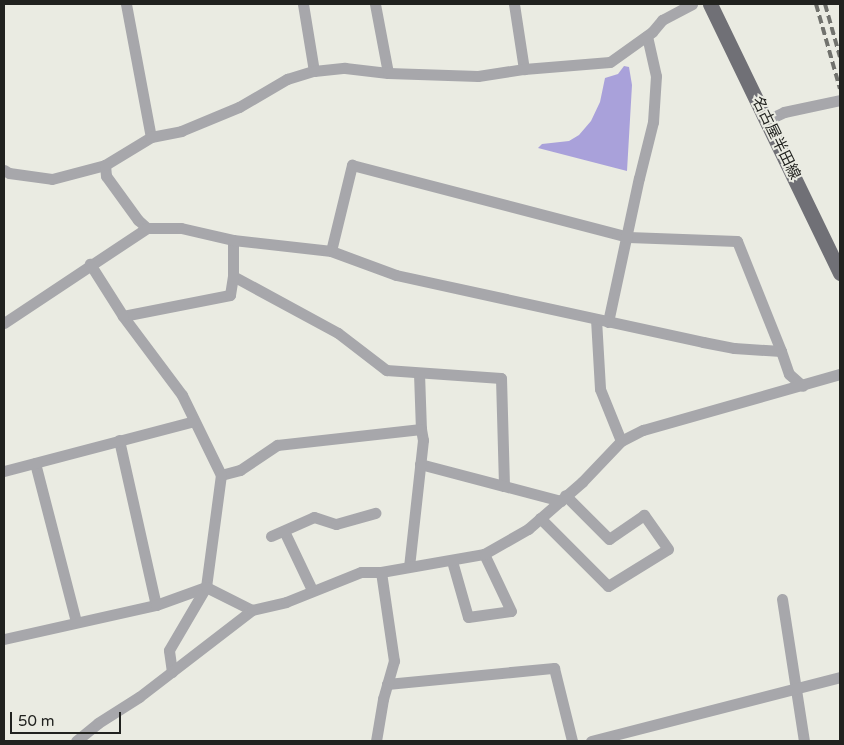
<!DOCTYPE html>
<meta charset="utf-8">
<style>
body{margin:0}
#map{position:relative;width:844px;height:745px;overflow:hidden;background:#eaebe2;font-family:"Varela Round","Noto Sans JP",sans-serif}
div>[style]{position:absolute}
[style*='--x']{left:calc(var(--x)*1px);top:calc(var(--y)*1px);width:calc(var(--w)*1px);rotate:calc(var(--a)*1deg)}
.water>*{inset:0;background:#a9a1da}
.street>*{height:11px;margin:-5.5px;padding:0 5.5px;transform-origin:5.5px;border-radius:5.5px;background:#a7a7ab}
.primary>*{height:15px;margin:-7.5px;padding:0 7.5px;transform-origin:7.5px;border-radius:7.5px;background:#707076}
.rail>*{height:4px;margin-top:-2px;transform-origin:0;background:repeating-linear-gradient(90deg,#71726d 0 8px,transparent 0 12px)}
span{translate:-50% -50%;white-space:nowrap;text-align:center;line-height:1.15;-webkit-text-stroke:4px #eaebe2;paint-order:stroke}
.street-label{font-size:15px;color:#21221f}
.frame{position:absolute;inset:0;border:5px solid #21221f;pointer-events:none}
.scale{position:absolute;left:10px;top:712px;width:111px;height:22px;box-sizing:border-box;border:2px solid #21221f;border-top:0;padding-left:6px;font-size:15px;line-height:18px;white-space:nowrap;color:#21221f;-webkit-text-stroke:4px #eaebe2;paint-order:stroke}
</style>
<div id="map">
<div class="water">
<i style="clip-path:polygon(624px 66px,629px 67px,632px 85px,627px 171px,538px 148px,542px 144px,569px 141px,579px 135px,591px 121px,600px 102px,605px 78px,618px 74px)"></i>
</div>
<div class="street">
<i style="--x:126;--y:4;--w:135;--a:79.4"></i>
<i style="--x:303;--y:4;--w:68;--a:80.7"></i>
<i style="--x:375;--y:4;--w:70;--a:79.3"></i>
<i style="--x:514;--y:4;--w:66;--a:81.3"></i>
<i style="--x:767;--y:120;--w:19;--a:-25"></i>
<i style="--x:784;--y:112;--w:57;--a:-12.1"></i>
<i style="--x:4;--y:170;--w:6;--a:31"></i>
<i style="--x:9;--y:173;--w:43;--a:7.9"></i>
<i style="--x:52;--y:179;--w:55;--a:-14.8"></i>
<i style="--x:147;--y:228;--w:12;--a:-138"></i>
<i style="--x:138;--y:220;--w:54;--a:-126"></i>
<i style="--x:106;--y:176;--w:11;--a:-95"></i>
<i style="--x:105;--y:165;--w:54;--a:-31.3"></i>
<i style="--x:151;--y:137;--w:31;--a:-11"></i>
<i style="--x:181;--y:131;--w:63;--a:-22.5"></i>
<i style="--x:239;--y:107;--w:56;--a:-30.3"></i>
<i style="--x:287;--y:79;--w:28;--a:-17"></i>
<i style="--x:314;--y:71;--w:31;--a:-6"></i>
<i style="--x:345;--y:68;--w:43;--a:6.6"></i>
<i style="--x:388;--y:73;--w:90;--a:1.9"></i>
<i style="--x:478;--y:76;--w:47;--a:-8.7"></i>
<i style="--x:524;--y:69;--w:86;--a:-4.7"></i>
<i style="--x:610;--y:62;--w:52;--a:-35.5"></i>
<i style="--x:652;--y:32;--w:16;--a:-50"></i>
<i style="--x:662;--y:20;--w:34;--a:-28"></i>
<i style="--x:331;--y:251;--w:89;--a:-76.3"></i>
<i style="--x:352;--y:165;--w:285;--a:14.6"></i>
<i style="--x:628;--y:237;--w:109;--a:2.1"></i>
<i style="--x:737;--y:241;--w:118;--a:68.2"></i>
<i style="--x:233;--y:276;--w:119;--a:28.5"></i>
<i style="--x:338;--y:333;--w:61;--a:37.6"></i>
<i style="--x:386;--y:370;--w:115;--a:4"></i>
<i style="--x:501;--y:378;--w:108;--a:88.4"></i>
<i style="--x:504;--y:486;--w:59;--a:14.7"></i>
<i style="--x:123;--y:316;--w:109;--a:-11.1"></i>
<i style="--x:230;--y:295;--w:19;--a:-81"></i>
<i style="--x:233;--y:276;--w:36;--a:-90"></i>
<i style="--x:596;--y:319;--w:70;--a:86.7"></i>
<i style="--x:600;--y:389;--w:56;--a:68"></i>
<i style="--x:608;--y:322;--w:147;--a:-77.9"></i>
<i style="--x:639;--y:178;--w:58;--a:-76"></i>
<i style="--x:653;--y:122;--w:46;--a:-86.3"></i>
<i style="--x:656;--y:76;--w:41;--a:-102.7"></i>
<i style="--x:4;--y:323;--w:172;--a:-33.6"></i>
<i style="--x:147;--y:228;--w:34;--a:0"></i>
<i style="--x:181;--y:228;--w:53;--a:13"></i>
<i style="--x:233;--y:240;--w:99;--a:6.4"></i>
<i style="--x:331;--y:251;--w:69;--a:20.3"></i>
<i style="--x:396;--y:275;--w:314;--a:12.3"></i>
<i style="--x:703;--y:342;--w:32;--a:11"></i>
<i style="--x:734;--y:348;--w:47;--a:3.7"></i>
<i style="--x:781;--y:351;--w:24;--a:71"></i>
<i style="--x:789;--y:374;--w:18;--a:41"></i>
<i style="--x:419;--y:373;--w:56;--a:88"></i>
<i style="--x:119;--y:440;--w:169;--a:77.4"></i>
<i style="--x:35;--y:463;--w:164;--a:75.5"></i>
<i style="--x:420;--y:464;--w:87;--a:14.7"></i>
<i style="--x:4;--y:471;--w:196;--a:-14.7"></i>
<i style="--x:221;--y:475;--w:20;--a:-15"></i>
<i style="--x:240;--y:470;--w:45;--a:-34"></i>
<i style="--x:277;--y:445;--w:145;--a:-6.3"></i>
<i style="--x:421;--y:429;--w:11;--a:80"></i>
<i style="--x:423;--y:440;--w:127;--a:96.3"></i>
<i style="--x:540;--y:518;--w:96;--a:45"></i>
<i style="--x:608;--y:586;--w:70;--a:-31.7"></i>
<i style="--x:668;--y:549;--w:42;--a:-125.2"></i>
<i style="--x:644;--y:515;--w:42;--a:145.6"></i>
<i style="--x:609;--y:539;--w:62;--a:-135"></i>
<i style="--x:284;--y:531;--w:65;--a:64.6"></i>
<i style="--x:271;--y:536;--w:47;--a:-23.8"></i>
<i style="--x:314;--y:517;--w:23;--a:18"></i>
<i style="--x:336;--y:524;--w:41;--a:-15.8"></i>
<i style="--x:452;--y:561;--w:58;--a:74.1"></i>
<i style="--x:468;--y:617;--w:43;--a:-7.9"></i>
<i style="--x:511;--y:611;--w:63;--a:-115.3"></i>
<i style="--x:782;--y:599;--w:144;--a:81.2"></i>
<i style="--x:4;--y:639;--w:156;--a:-12.6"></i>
<i style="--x:156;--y:605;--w:53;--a:-19.8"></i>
<i style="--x:206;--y:587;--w:113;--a:-82.4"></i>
<i style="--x:221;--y:475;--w:89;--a:-116"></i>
<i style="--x:182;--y:395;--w:99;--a:-126.8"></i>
<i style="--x:123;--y:316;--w:62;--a:-122.4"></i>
<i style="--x:172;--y:672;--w:22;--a:-98"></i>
<i style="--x:169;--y:650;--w:73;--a:-59.6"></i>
<i style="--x:206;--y:587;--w:51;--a:26.6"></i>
<i style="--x:387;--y:684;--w:168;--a:-5.5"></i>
<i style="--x:554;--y:668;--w:75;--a:76.1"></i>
<i style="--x:76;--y:741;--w:28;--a:-39"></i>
<i style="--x:98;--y:723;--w:49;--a:-32.4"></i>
<i style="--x:139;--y:697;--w:143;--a:-37.6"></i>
<i style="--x:252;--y:610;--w:35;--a:-13"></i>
<i style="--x:286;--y:602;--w:81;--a:-21.8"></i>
<i style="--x:361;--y:572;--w:20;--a:0"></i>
<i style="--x:381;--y:572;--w:105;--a:-9.9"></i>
<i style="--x:484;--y:554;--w:51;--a:-29.6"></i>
<i style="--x:528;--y:529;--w:72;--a:-41"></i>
<i style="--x:582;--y:482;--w:57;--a:-46.4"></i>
<i style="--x:621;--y:441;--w:25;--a:-27"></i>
<i style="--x:643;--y:430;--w:205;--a:-15.9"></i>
<i style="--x:376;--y:741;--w:43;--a:-80.5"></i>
<i style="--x:383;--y:699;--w:40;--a:-74"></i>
<i style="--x:394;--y:661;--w:90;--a:-98.3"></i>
<i style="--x:591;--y:741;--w:257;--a:-14.4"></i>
</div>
<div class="primary">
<i style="--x:710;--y:4;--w:299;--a:64.2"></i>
</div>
<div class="rail">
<i style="--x:816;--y:4;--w:88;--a:74.2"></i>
<i style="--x:825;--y:4;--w:55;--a:74.2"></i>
</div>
<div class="street-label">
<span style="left:776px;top:138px;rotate:64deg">名古屋半田線</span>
</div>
<div class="frame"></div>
<div class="scale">50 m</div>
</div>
